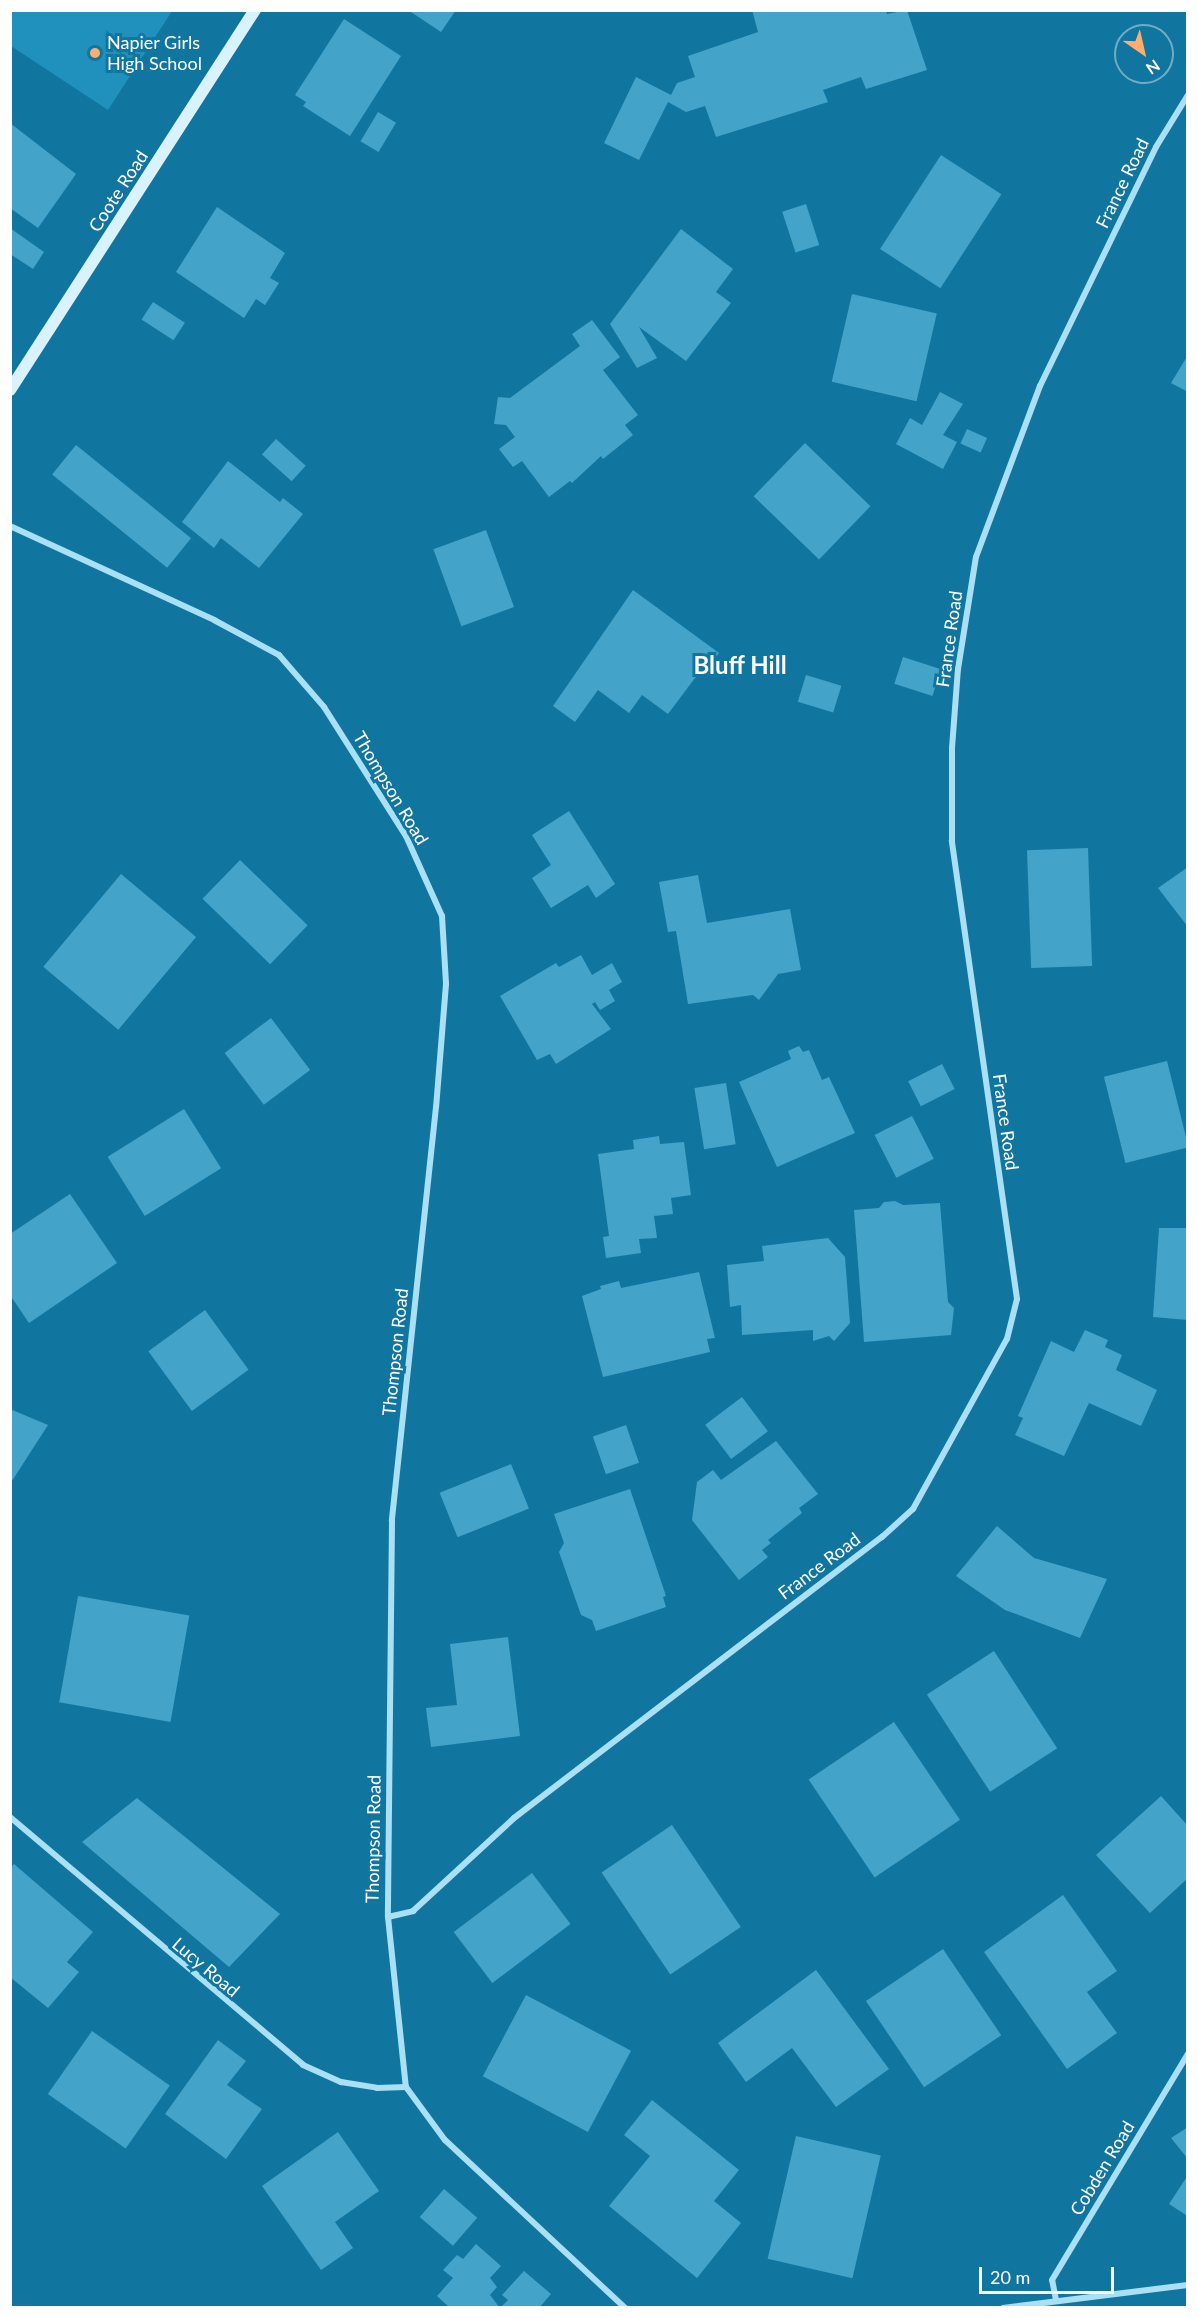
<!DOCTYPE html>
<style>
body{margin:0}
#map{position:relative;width:1198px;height:2318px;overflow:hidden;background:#11769f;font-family:Lato,sans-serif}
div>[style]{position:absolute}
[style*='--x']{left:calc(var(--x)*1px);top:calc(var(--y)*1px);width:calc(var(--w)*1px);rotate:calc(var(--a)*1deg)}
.green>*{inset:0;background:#2091bd}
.building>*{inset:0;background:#43a3c9;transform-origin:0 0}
.street>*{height:6px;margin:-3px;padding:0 3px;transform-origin:3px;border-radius:3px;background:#a9e0f5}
.secondary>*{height:12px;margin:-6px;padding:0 6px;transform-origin:6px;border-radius:6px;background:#d9f3fe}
.dots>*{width:16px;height:16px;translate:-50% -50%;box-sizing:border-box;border:3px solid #11769f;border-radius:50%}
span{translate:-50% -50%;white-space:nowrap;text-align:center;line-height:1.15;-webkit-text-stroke:6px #11769f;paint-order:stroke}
.poi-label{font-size:18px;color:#fff}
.left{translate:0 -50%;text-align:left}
.street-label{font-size:18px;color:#fff}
.district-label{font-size:24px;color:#fff;font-weight:700}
.frame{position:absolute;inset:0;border:12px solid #fff;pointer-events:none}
.north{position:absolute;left:1114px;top:24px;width:60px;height:60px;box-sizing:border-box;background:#11769f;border:2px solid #70adc5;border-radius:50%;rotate:146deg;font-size:16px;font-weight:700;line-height:24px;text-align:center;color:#fff}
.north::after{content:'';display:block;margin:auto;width:21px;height:27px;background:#ffad6d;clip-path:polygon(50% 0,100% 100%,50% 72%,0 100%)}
.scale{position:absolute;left:979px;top:2267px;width:135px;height:27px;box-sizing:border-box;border:3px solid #fff;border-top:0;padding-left:8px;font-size:18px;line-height:21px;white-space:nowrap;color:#fff;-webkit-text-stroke:4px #11769f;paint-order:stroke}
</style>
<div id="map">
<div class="green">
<i style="clip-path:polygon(10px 11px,11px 10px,172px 11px,108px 110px,11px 46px)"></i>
</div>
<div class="building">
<i style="clip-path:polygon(408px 10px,456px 10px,441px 32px)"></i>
<i style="clip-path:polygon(752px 10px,886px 10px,887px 14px,907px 10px,927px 70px,866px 89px,861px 77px,823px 90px,828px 102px,716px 137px,705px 106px,686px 112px,668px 102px,639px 160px,604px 143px,636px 77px,671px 95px,677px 83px,695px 77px,688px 56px,758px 32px)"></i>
<i style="clip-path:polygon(344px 19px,401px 56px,350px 136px,303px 106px,306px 102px,295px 95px)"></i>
<i style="left:378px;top:112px;width:21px;height:34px;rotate:31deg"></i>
<i style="clip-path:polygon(10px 123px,76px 174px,38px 228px,10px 208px)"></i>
<i style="left:941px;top:155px;width:72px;height:112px;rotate:33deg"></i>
<i style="left:806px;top:204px;width:43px;height:25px;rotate:72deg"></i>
<i style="clip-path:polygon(217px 207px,285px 253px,270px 278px,279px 283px,265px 305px,256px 299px,244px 318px,176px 272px)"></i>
<i style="clip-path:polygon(10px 228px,44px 252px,33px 269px,10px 254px)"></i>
<i style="clip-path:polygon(681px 229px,733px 269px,716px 292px,731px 303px,686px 361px,639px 327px,657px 358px,637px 368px,610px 324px)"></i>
<i style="left:852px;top:294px;width:87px;height:90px;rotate:13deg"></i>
<i style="left:153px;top:302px;width:38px;height:21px;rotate:33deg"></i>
<i style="clip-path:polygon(592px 320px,620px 357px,603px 370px,638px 415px,625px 425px,633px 435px,603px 459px,601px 456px,572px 483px,570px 481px,549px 497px,522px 461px,513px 467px,499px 449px,515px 437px,506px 425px,494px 424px,498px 397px,510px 398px,580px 346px,572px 334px)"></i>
<i style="clip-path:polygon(1188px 355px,1188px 392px,1171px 383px)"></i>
<i style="clip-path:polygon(940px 392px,963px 404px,943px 435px,957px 442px,943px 469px,896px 444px,910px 418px,922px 425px)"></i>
<i style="left:967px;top:429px;width:22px;height:16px;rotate:24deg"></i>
<i style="left:276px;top:439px;width:40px;height:21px;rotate:42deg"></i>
<i style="left:805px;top:443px;width:91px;height:74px;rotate:44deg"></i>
<i style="left:76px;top:445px;width:148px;height:38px;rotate:39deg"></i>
<i style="clip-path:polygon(228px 461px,280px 502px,283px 498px,303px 514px,259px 568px,221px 538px,214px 548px,182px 522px)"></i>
<i style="left:486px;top:530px;width:82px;height:56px;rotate:70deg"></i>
<i style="clip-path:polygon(633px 590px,719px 653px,702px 676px,698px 674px,668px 714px,642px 695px,629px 713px,598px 690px,575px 722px,553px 706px)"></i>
<i style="left:903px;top:657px;width:40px;height:28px;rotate:18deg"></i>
<i style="left:806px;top:675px;width:37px;height:28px;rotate:17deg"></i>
<i style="clip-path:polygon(569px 811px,615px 884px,596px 898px,588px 885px,551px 908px,532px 878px,551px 865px,532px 835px)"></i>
<i style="left:1088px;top:848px;width:118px;height:61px;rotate:88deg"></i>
<i style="left:240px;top:860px;width:94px;height:54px;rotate:44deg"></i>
<i style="clip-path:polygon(1188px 867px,1188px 927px,1158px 888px)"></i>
<i style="left:121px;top:874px;width:98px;height:121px;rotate:40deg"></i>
<i style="clip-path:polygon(698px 875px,707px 923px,790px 909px,801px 970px,778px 974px,759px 1000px,753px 995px,688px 1004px,676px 931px,668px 932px,659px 882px)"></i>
<i style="clip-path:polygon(581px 955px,592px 975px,612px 963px,622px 982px,609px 990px,615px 1001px,600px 1010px,595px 1002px,592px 1004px,611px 1029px,556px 1064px,550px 1054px,537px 1060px,500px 996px,556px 963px,559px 967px)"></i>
<i style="left:271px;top:1018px;width:65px;height:58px;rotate:53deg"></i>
<i style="clip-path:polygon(799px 1046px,803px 1052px,809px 1050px,822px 1080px,829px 1077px,855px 1133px,777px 1167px,739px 1082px,791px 1059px,788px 1051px)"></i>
<i style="left:1167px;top:1061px;width:89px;height:65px;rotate:76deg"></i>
<i style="left:942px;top:1064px;width:28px;height:38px;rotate:63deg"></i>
<i style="left:726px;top:1083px;width:62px;height:32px;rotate:81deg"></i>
<i style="left:184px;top:1109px;width:70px;height:90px;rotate:58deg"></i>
<i style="left:912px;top:1116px;width:48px;height:42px;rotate:63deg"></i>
<i style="clip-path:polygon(659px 1136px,660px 1144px,684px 1142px,691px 1195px,671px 1198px,673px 1214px,654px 1216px,657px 1238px,639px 1239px,641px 1253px,606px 1258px,603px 1237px,609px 1236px,598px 1154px,634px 1149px,633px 1140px)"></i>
<i style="clip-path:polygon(70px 1194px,117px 1263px,29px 1323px,10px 1295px,10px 1234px)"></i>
<i style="clip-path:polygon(895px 1201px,903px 1205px,940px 1203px,948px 1302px,954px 1308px,951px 1335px,864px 1342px,854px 1210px,879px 1208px,884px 1202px)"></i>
<i style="clip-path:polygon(1159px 1228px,1188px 1228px,1188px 1320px,1153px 1317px)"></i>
<i style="clip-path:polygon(828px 1238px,845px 1257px,850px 1323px,834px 1341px,829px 1336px,813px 1341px,813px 1330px,742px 1335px,741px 1305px,730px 1307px,727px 1265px,764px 1261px,762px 1246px)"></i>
<i style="clip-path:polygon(699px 1272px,715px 1338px,707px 1339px,710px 1352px,603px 1377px,582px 1296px,601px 1289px,600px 1286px,619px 1281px,621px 1288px)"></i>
<i style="left:205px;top:1310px;width:74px;height:70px;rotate:54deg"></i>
<i style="clip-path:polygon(1085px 1330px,1108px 1340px,1105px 1347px,1122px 1355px,1116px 1370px,1157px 1390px,1141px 1426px,1089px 1403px,1064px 1456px,1015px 1435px,1023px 1418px,1018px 1416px,1051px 1341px,1074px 1352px)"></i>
<i style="left:742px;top:1397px;width:43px;height:46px;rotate:53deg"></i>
<i style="clip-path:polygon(10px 1409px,48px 1425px,10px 1484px)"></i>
<i style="left:626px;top:1425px;width:40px;height:35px;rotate:71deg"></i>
<i style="clip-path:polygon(776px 1441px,818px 1494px,799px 1508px,802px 1513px,768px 1540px,771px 1543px,762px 1550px,768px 1557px,739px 1580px,692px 1520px,697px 1482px,713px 1470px,721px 1480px)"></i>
<i style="left:511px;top:1464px;width:48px;height:77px;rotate:68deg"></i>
<i style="clip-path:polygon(630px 1489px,666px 1596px,663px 1597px,666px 1607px,596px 1631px,592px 1620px,581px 1615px,559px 1552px,564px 1543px,554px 1514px)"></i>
<i style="clip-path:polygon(997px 1526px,1034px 1558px,1107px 1579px,1080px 1638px,1005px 1610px,956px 1576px)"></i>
<i style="left:78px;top:1596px;width:113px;height:108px;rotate:10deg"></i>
<i style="clip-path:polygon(508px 1637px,520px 1736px,431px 1747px,426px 1708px,457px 1705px,450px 1644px)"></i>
<i style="left:994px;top:1651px;width:116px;height:80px;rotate:57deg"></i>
<i style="left:894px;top:1722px;width:118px;height:103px;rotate:56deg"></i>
<i style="clip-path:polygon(1161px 1796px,1188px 1826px,1188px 1878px,1150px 1913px,1096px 1855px)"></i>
<i style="clip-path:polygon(137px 1798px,280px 1914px,229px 1967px,82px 1842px)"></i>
<i style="left:672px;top:1825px;width:123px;height:85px;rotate:56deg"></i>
<i style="clip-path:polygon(14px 1864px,93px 1932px,67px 1962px,79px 1972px,48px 2008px,10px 1977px,10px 1868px)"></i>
<i style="left:532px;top:1873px;width:64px;height:98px;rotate:53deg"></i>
<i style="clip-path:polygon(1063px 1895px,1117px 1971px,1087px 1992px,1117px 2033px,1067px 2069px,984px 1952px)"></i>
<i style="left:943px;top:1949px;width:104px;height:93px;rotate:56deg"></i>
<i style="clip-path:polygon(816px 1970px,889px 2069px,836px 2107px,792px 2048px,746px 2082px,718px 2043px)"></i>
<i style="left:526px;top:1995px;width:119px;height:92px;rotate:28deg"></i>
<i style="left:92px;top:2031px;width:95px;height:77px;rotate:35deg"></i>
<i style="clip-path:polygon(218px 2040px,246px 2061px,227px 2085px,262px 2109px,226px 2159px,165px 2114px)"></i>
<i style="clip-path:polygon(652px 2100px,739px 2170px,714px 2201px,741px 2223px,697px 2278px,609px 2206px,650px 2156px,624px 2135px)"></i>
<i style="clip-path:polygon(1188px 2127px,1188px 2159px,1171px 2138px)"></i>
<i style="clip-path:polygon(338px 2132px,379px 2191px,335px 2222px,353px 2248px,321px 2270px,262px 2186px)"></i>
<i style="left:796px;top:2136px;width:87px;height:126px;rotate:13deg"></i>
<i style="clip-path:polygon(1188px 2175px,1188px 2212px,1186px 2215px,1169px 2204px)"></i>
<i style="left:444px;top:2189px;width:44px;height:37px;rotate:41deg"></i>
<i style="clip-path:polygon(476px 2244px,501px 2266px,490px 2278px,497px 2287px,490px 2295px,500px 2308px,450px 2308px,437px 2296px,453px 2278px,443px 2270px,457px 2255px,463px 2259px)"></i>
<i style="clip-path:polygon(524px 2271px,551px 2294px,539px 2308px,500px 2308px,508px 2300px,502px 2295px)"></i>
</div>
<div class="street">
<i style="--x:10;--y:526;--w:225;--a:24.7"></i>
<i style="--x:214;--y:620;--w:74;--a:28.3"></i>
<i style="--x:279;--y:655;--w:69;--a:49.1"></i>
<i style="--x:324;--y:707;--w:153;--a:57.6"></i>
<i style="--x:406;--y:836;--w:88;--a:65.8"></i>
<i style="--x:442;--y:916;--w:68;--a:86.6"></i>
<i style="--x:446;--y:984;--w:123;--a:94.6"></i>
<i style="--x:436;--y:1107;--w:416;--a:96.1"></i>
<i style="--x:392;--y:1521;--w:396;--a:90.6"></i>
<i style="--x:388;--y:1917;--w:171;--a:84"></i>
<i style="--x:406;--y:2087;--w:66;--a:53.7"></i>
<i style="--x:445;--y:2140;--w:246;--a:43"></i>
<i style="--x:10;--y:1817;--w:384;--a:40.2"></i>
<i style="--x:303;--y:2065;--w:42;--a:24.1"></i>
<i style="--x:341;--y:2082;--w:36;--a:9"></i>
<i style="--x:377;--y:2088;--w:29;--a:-2"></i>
<i style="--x:388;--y:1917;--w:26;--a:-13"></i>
<i style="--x:413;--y:1911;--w:137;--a:-42.6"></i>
<i style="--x:514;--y:1818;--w:463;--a:-37.4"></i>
<i style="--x:882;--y:1537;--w:42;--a:-42.1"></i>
<i style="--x:913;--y:1509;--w:194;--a:-61.1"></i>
<i style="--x:1007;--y:1339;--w:41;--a:-76"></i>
<i style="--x:1017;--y:1299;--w:463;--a:-98.1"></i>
<i style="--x:952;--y:841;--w:93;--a:-90"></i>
<i style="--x:952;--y:748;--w:79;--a:-85.7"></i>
<i style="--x:958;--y:669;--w:113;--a:-80.9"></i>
<i style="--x:976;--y:557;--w:183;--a:-69.5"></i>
<i style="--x:1040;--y:386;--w:266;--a:-64.1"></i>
<i style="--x:1156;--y:147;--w:61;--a:-58.4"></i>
<i style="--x:1056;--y:2300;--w:20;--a:-101"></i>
<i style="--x:1052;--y:2280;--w:264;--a:-59"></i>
<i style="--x:1003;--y:2308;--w:186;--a:-7.1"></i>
</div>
<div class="secondary">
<i style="--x:10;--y:390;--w:452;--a:-57.2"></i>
</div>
<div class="dots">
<i style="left:95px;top:53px;background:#ffad6d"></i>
</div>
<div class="poi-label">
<span class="left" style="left:107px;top:53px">Napier Girls<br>High School</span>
</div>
<div class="street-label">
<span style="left:1122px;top:183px;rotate:-64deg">France Road</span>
<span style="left:118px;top:191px;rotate:-57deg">Coote Road</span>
<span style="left:949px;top:639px;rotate:-82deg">France Road</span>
<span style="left:391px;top:788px;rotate:59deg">Thompson Road</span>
<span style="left:1006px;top:1122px;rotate:82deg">France Road</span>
<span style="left:395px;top:1352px;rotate:-84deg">Thompson Road</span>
<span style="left:819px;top:1566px;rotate:-37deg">France Road</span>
<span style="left:373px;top:1839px;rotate:-89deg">Thompson Road</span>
<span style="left:206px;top:1967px;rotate:40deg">Lucy Road</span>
<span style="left:1102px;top:2168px;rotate:-59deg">Cobden Road</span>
</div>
<div class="district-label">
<span style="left:740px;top:665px">Bluff Hill</span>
</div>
<div class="frame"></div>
<div class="north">N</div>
<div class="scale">20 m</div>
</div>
